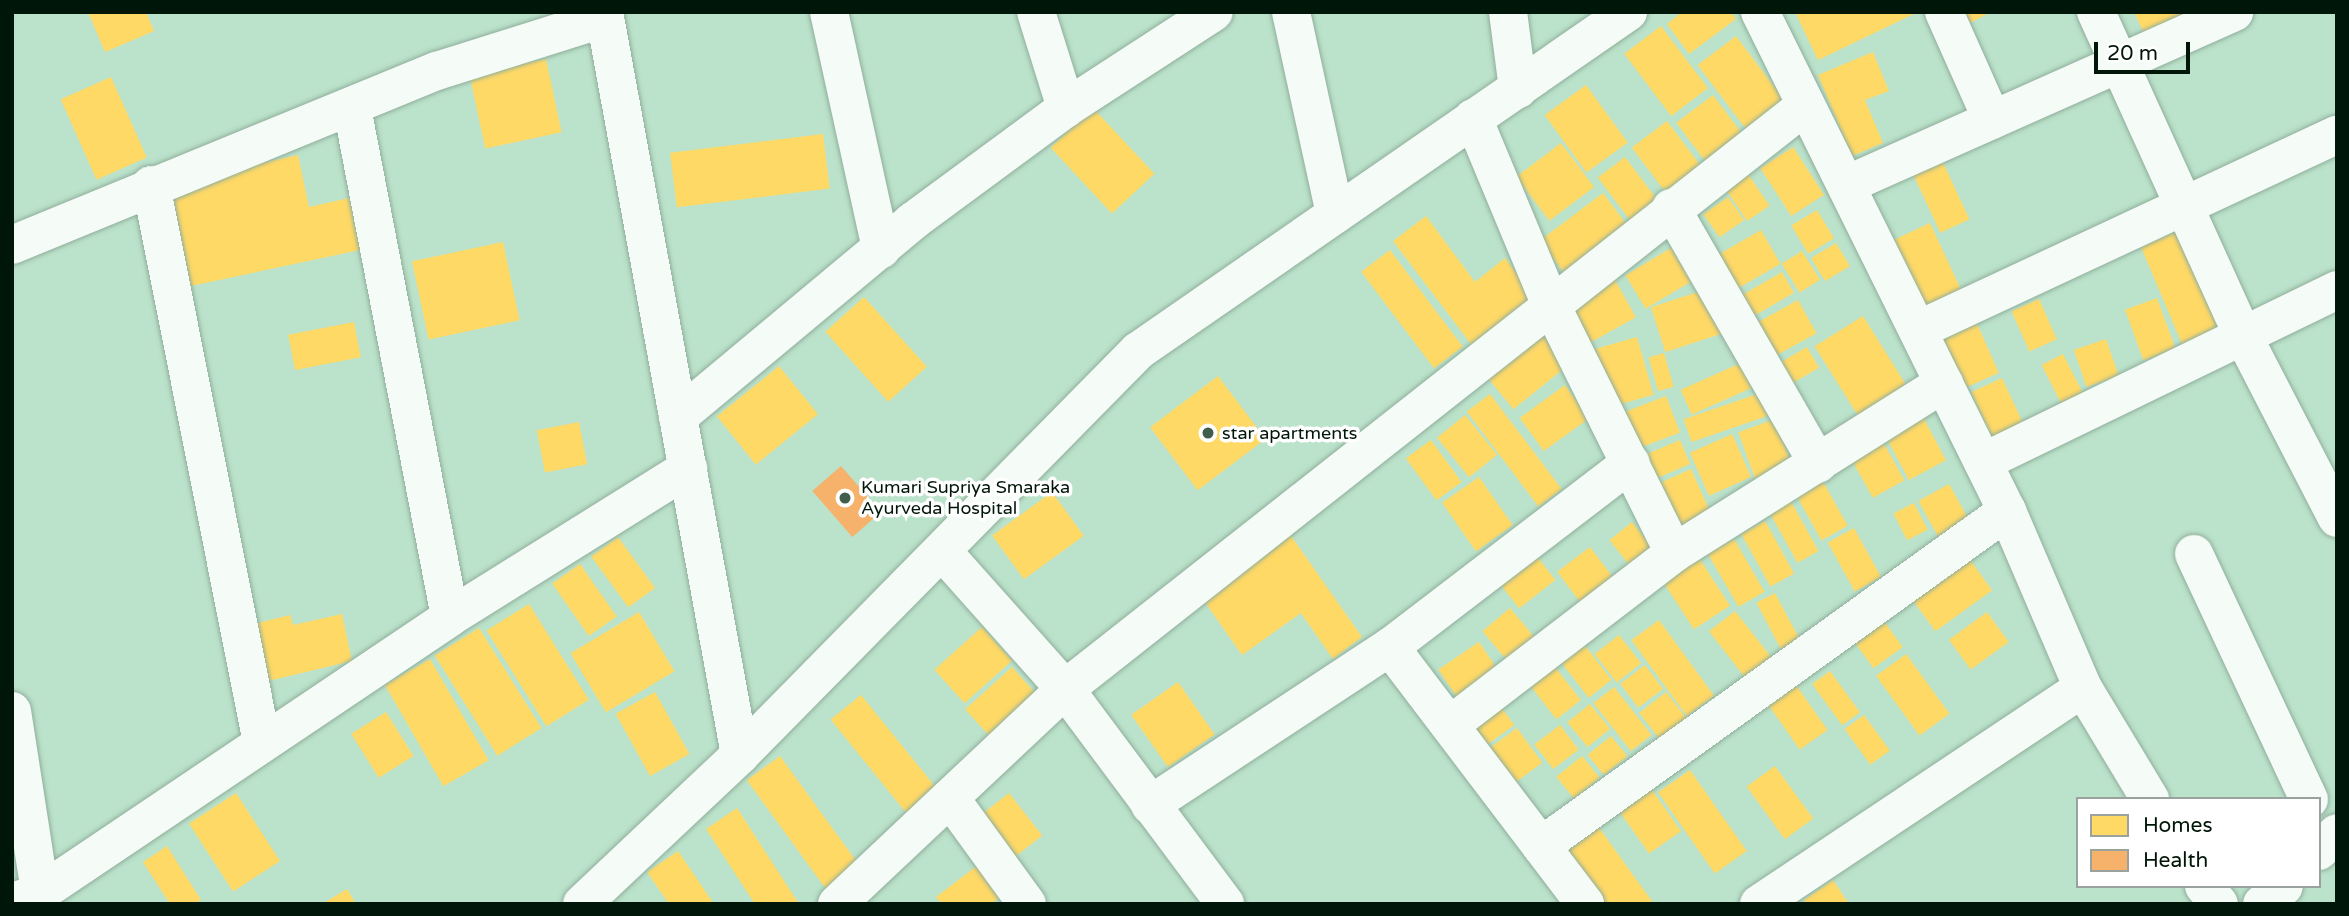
<!DOCTYPE html>
<style>
body{margin:0}
#map{position:relative;width:2349px;height:916px;overflow:hidden;background:#bbe2ca;font-family:"Varela Round",sans-serif}
div>[style]{position:absolute}
[style*='--x']{left:calc(var(--x)*1px);top:calc(var(--y)*1px);width:calc(var(--w)*1px);rotate:calc(var(--a)*1deg)}
.homes>*{inset:0;background:#ffd966;transform-origin:0 0}
.health>*{inset:0;background:#f6b26b;transform-origin:0 0}
.roads{filter:drop-shadow(0 0 2px #90ae9c) drop-shadow(0 0 2px #90ae9c)}
.minor>*{height:38px;margin:-19px;padding:0 19px;transform-origin:19px;border-radius:19px;background:#f5fbf7}
.dots>*{width:19px;height:19px;translate:-50% -50%;box-sizing:border-box;border:4px solid #fff;border-radius:50%}
span{translate:-50% -50%;white-space:nowrap;text-align:center;line-height:1.15;-webkit-text-stroke:7px #fff;paint-order:stroke}
.poi-label{font-size:18px;color:#001608}
.left{translate:0 -50%;text-align:left}
.frame{position:absolute;inset:0;border:14px solid #001608;pointer-events:none}
.legend{position:absolute;left:2076px;top:797px;width:245px;height:91px;box-sizing:border-box;background:#fff;border:2px solid #99a29c;margin:0;padding:9px 12px;list-style:none;font-size:21px;color:#001608}
.legend li{display:flex;align-items:center;gap:14px;height:35px}
.legend b{width:35px;border:2px solid #99a29c}
.scale{position:absolute;left:2094px;top:42px;width:96px;height:32px;box-sizing:border-box;border:4px solid #001608;border-top:0;padding-left:9px;font-size:21px;line-height:24px;white-space:nowrap;color:#001608;-webkit-text-stroke:5px #fff;paint-order:stroke}
</style>
<div id="map">
<div class="homes">
<i style="clip-path:polygon(88px 12px,146px 12px,154px 31px,105px 52px)"></i>
<i style="clip-path:polygon(1682px 12px,1731px 12px,1736px 19px,1689px 54px,1667px 24px)"></i>
<i style="clip-path:polygon(1795px 12px,1918px 12px,1818px 60px)"></i>
<i style="clip-path:polygon(1965px 12px,1991px 12px,1970px 23px)"></i>
<i style="clip-path:polygon(2134px 12px,2191px 12px,2145px 35px)"></i>
<i style="left:1661px;top:26px;width:78px;height:46px;rotate:53deg"></i>
<i style="left:1736px;top:36px;width:84px;height:48px;rotate:53deg"></i>
<i style="clip-path:polygon(1873px 52px,1889px 91px,1865px 100px,1883px 143px,1852px 156px,1818px 75px)"></i>
<i style="left:546px;top:59px;width:75px;height:78px;rotate:78deg"></i>
<i style="left:111px;top:77px;width:88px;height:55px;rotate:66deg"></i>
<i style="left:1586px;top:85px;width:71px;height:51px;rotate:54deg"></i>
<i style="left:1713px;top:95px;width:49px;height:46px;rotate:53deg"></i>
<i style="left:1093px;top:108px;width:90px;height:58px;rotate:47deg"></i>
<i style="left:1667px;top:121px;width:65px;height:44px;rotate:53deg"></i>
<i style="left:823px;top:134px;width:55px;height:154px;rotate:83deg"></i>
<i style="left:1561px;top:143px;width:55px;height:56px;rotate:53deg"></i>
<i style="left:1793px;top:147px;width:57px;height:39px;rotate:57deg"></i>
<i style="left:1939px;top:154px;width:72px;height:32px;rotate:65deg"></i>
<i style="clip-path:polygon(298px 155px,309px 207px,349px 198px,360px 250px,191px 286px,170px 183px)"></i>
<i style="left:1625px;top:157px;width:61px;height:34px;rotate:53deg"></i>
<i style="left:1746px;top:171px;width:42px;height:27px;rotate:56deg"></i>
<i style="left:1603px;top:193px;width:45px;height:79px;rotate:53deg"></i>
<i style="left:1728px;top:197px;width:28px;height:30px;rotate:55deg"></i>
<i style="left:1817px;top:210px;width:33px;height:30px;rotate:59deg"></i>
<i style="clip-path:polygon(1426px 216px,1475px 282px,1505px 258px,1537px 300px,1474px 348px,1393px 241px)"></i>
<i style="left:1930px;top:223px;width:76px;height:39px;rotate:65deg"></i>
<i style="clip-path:polygon(2190px 226px,2223px 336px,2185px 351px,2141px 247px)"></i>
<i style="left:1761px;top:230px;width:39px;height:51px;rotate:60deg"></i>
<i style="left:503px;top:242px;width:80px;height:93px;rotate:78deg"></i>
<i style="left:1836px;top:243px;width:27px;height:29px;rotate:59deg"></i>
<i style="left:1671px;top:248px;width:39px;height:53px;rotate:59deg"></i>
<i style="left:1390px;top:250px;width:121px;height:36px;rotate:53deg"></i>
<i style="left:1802px;top:251px;width:34px;height:24px;rotate:58deg"></i>
<i style="left:1782px;top:272px;width:24px;height:46px;rotate:60deg"></i>
<i style="left:1614px;top:278px;width:45px;height:54px;rotate:61deg"></i>
<i style="left:1707px;top:289px;width:47px;height:59px;rotate:72deg"></i>
<i style="left:864px;top:297px;width:94px;height:52px;rotate:48deg"></i>
<i style="left:2157px;top:298px;width:54px;height:34px;rotate:70deg"></i>
<i style="left:2039px;top:299px;width:44px;height:30px;rotate:66deg"></i>
<i style="left:1798px;top:300px;width:38px;height:46px;rotate:61deg"></i>
<i style="left:1863px;top:316px;width:84px;height:57px;rotate:58deg"></i>
<i style="left:1974px;top:317px;width:61px;height:38px;rotate:66deg"></i>
<i style="left:354px;top:322px;width:36px;height:67px;rotate:79deg"></i>
<i style="left:1541px;top:329px;width:45px;height:72px;rotate:51deg"></i>
<i style="left:1637px;top:337px;width:60px;height:43px;rotate:74deg"></i>
<i style="left:2106px;top:339px;width:39px;height:34px;rotate:71deg"></i>
<i style="left:1807px;top:347px;width:24px;height:35px;rotate:60deg"></i>
<i style="left:1664px;top:353px;width:35px;height:16px;rotate:74deg"></i>
<i style="left:2063px;top:354px;width:44px;height:24px;rotate:63deg"></i>
<i style="left:1741px;top:363px;width:27px;height:66px;rotate:66deg"></i>
<i style="left:779px;top:366px;width:62px;height:80px;rotate:51deg"></i>
<i style="left:1218px;top:376px;width:79px;height:85px;rotate:53deg"></i>
<i style="left:2002px;top:378px;width:59px;height:34px;rotate:65deg"></i>
<i style="left:1565px;top:385px;width:41px;height:56px;rotate:54deg"></i>
<i style="left:1766px;top:391px;width:24px;height:87px;rotate:71deg"></i>
<i style="left:1490px;top:394px;width:119px;height:29px;rotate:53deg"></i>
<i style="left:1666px;top:396px;width:39px;height:45px;rotate:69deg"></i>
<i style="left:1465px;top:415px;width:51px;height:36px;rotate:51deg"></i>
<i style="left:1923px;top:417px;width:49px;height:42px;rotate:62deg"></i>
<i style="left:1775px;top:419px;width:49px;height:39px;rotate:70deg"></i>
<i style="left:579px;top:422px;width:43px;height:43px;rotate:79deg"></i>
<i style="left:1732px;top:434px;width:47px;height:46px;rotate:66deg"></i>
<i style="left:1431px;top:440px;width:52px;height:31px;rotate:54deg"></i>
<i style="left:1680px;top:440px;width:26px;height:41px;rotate:67deg"></i>
<i style="left:1882px;top:440px;width:46px;height:36px;rotate:61deg"></i>
<i style="left:1691px;top:469px;width:49px;height:41px;rotate:66deg"></i>
<i style="left:1820px;top:476px;width:57px;height:30px;rotate:61deg"></i>
<i style="left:1479px;top:477px;width:59px;height:45px;rotate:55deg"></i>
<i style="left:1949px;top:484px;width:49px;height:35px;rotate:61deg"></i>
<i style="left:1052px;top:492px;width:54px;height:74px;rotate:54deg"></i>
<i style="left:1788px;top:496px;width:63px;height:24px;rotate:61deg"></i>
<i style="left:1914px;top:503px;width:30px;height:23px;rotate:63deg"></i>
<i style="left:1765px;top:521px;width:60px;height:27px;rotate:61deg"></i>
<i style="left:1632px;top:522px;width:43px;height:29px;rotate:51deg"></i>
<i style="left:1854px;top:528px;width:56px;height:30px;rotate:61deg"></i>
<i style="clip-path:polygon(1289px 533px,1362px 637px,1333px 659px,1301px 613px,1242px 655px,1200px 595px)"></i>
<i style="left:618px;top:537px;width:63px;height:33px;rotate:54deg"></i>
<i style="left:1734px;top:539px;width:61px;height:30px;rotate:60deg"></i>
<i style="left:1590px;top:547px;width:43px;height:41px;rotate:53deg"></i>
<i style="left:1535px;top:554px;width:33px;height:46px;rotate:52deg"></i>
<i style="left:1968px;top:557px;width:41px;height:70px;rotate:54deg"></i>
<i style="left:1699px;top:558px;width:57px;height:43px;rotate:57deg"></i>
<i style="left:580px;top:564px;width:64px;height:34px;rotate:55deg"></i>
<i style="left:1775px;top:593px;width:59px;height:21px;rotate:62deg"></i>
<i style="left:529px;top:604px;width:113px;height:50px;rotate:58deg"></i>
<i style="left:1510px;top:608px;width:39px;height:36px;rotate:50deg"></i>
<i style="left:1735px;top:611px;width:62px;height:33px;rotate:52deg"></i>
<i style="left:639px;top:612px;width:69px;height:80px;rotate:59deg"></i>
<i style="left:1987px;top:612px;width:37px;height:47px;rotate:54deg"></i>
<i style="left:1878px;top:613px;width:42px;height:36px;rotate:54deg"></i>
<i style="clip-path:polygon(342px 614px,352px 661px,268px 681px,254px 624px,290px 615px,293px 625px)"></i>
<i style="left:1659px;top:620px;width:94px;height:34px;rotate:54deg"></i>
<i style="left:982px;top:627px;width:45px;height:64px;rotate:48deg"></i>
<i style="left:479px;top:628px;width:118px;height:52px;rotate:58deg"></i>
<i style="left:1619px;top:635px;width:36px;height:31px;rotate:52deg"></i>
<i style="left:1479px;top:642px;width:41px;height:49px;rotate:56deg"></i>
<i style="left:1582px;top:642px;width:48px;height:29px;rotate:52deg"></i>
<i style="left:1906px;top:654px;width:74px;height:37px;rotate:54deg"></i>
<i style="left:430px;top:659px;width:117px;height:52px;rotate:60deg"></i>
<i style="left:1645px;top:665px;width:30px;height:31px;rotate:53deg"></i>
<i style="left:1012px;top:667px;width:45px;height:63px;rotate:48deg"></i>
<i style="left:1555px;top:667px;width:42px;height:31px;rotate:52deg"></i>
<i style="left:1830px;top:671px;width:51px;height:22px;rotate:54deg"></i>
<i style="left:1178px;top:682px;width:64px;height:57px;rotate:55deg"></i>
<i style="left:1796px;top:685px;width:55px;height:34px;rotate:55deg"></i>
<i style="left:1614px;top:687px;width:61px;height:26px;rotate:52deg"></i>
<i style="left:655px;top:692px;width:71px;height:45px;rotate:61deg"></i>
<i style="left:1666px;top:692px;width:37px;height:34px;rotate:52deg"></i>
<i style="left:861px;top:695px;width:132px;height:39px;rotate:51deg"></i>
<i style="left:1496px;top:700px;width:31px;height:36px;rotate:54deg"></i>
<i style="left:1590px;top:704px;width:32px;height:29px;rotate:51deg"></i>
<i style="left:386px;top:712px;width:52px;height:41px;rotate:58deg"></i>
<i style="left:1864px;top:715px;width:44px;height:24px;rotate:54deg"></i>
<i style="left:1560px;top:725px;width:31px;height:32px;rotate:53deg"></i>
<i style="left:1517px;top:728px;width:43px;height:36px;rotate:54deg"></i>
<i style="left:1611px;top:736px;width:26px;height:30px;rotate:51deg"></i>
<i style="left:780px;top:756px;width:142px;height:41px;rotate:54deg"></i>
<i style="left:1582px;top:756px;width:28px;height:33px;rotate:51deg"></i>
<i style="left:1775px;top:766px;width:65px;height:35px;rotate:54deg"></i>
<i style="left:1690px;top:770px;width:99px;height:39px;rotate:55deg"></i>
<i style="left:1650px;top:787px;width:54px;height:39px;rotate:55deg"></i>
<i style="left:236px;top:793px;width:81px;height:56px;rotate:57deg"></i>
<i style="left:1009px;top:793px;width:54px;height:37px;rotate:52deg"></i>
<i style="clip-path:polygon(737px 808px,799px 904px,755px 904px,706px 829px)"></i>
<i style="clip-path:polygon(1592px 818px,1654px 904px,1598px 904px,1555px 845px)"></i>
<i style="clip-path:polygon(167px 846px,201px 900px,194px 904px,170px 904px,143px 862px)"></i>
<i style="clip-path:polygon(678px 851px,714px 904px,669px 904px,647px 872px)"></i>
<i style="clip-path:polygon(978px 865px,1001px 896px,991px 904px,942px 904px,936px 897px)"></i>
<i style="clip-path:polygon(1833px 880px,1849px 904px,1807px 904px,1804px 900px)"></i>
<i style="clip-path:polygon(347px 889px,356px 904px,322px 904px)"></i>
</div>
<div class="health">
<i style="left:841px;top:466px;width:61px;height:38px;rotate:49deg"></i>
</div>
<div class="roads">
<div class="minor">
<i style="--x:604;--y:12;--w:755;--a:79.63"></i>
<i style="--x:829;--y:12;--w:243;--a:77.6"></i>
<i style="--x:1036;--y:12;--w:101;--a:72.6"></i>
<i style="--x:1291;--y:12;--w:207;--a:77.7"></i>
<i style="--x:1508;--y:12;--w:78;--a:82.6"></i>
<i style="--x:1760;--y:12;--w:557;--a:63.67"></i>
<i style="--x:2007;--y:511;--w:193;--a:66.8"></i>
<i style="--x:2083;--y:688;--w:130;--a:58.9"></i>
<i style="--x:1944;--y:12;--w:118;--a:66"></i>
<i style="--x:2096;--y:12;--w:354;--a:65.6"></i>
<i style="--x:2242;--y:334;--w:207;--a:62.7"></i>
<i style="--x:352;--y:108;--w:518;--a:79.1"></i>
<i style="--x:1473;--y:118;--w:200;--a:67.4"></i>
<i style="--x:1550;--y:303;--w:279;--a:63.6"></i>
<i style="--x:151;--y:185;--w:569;--a:78.75"></i>
<i style="--x:1846;--y:185;--w:425;--a:-24"></i>
<i style="--x:1671;--y:208;--w:295;--a:60.1"></i>
<i style="--x:12;--y:245;--w:459;--a:-22.3"></i>
<i style="--x:437;--y:71;--w:176;--a:-17.5"></i>
<i style="--x:1918;--y:330;--w:462;--a:-25"></i>
<i style="--x:678;--y:417;--w:306;--a:-39.8"></i>
<i style="--x:913;--y:221;--w:190;--a:-36.4"></i>
<i style="--x:1066;--y:108;--w:176;--a:-33"></i>
<i style="--x:1983;--y:462;--w:394;--a:-25.9"></i>
<i style="--x:943;--y:552;--w:183;--a:48.3"></i>
<i style="--x:1065;--y:689;--w:268;--a:53.3"></i>
<i style="--x:2194;--y:554;--w:271;--a:64.9"></i>
<i style="--x:1390;--y:647;--w:323;--a:52.8"></i>
<i style="--x:12;--y:711;--w:195;--a:81.2"></i>
<i style="--x:1450;--y:725;--w:282;--a:-37.5"></i>
<i style="--x:1674;--y:553;--w:319;--a:-32.2"></i>
<i style="--x:950;--y:798;--w:131;--a:54"></i>
<i style="--x:1150;--y:805;--w:287;--a:-33.4"></i>
<i style="--x:1390;--y:647;--w:303;--a:-37.4"></i>
<i style="--x:1541;--y:846;--w:574;--a:-35.71"></i>
<i style="--x:2319;--y:851;--w:25;--a:-45"></i>
<i style="--x:2204;--y:886;--w:23;--a:50"></i>
<i style="--x:12;--y:902;--w:29;--a:-18"></i>
<i style="--x:40;--y:893;--w:494;--a:-33.9"></i>
<i style="--x:450;--y:617;--w:281;--a:-32"></i>
<i style="--x:582;--y:904;--w:217;--a:-43.3"></i>
<i style="--x:740;--y:755;--w:567;--a:-45.43"></i>
<i style="--x:1138;--y:351;--w:596;--a:-34.68"></i>
<i style="--x:837;--y:904;--w:313;--a:-43.3"></i>
<i style="--x:1065;--y:689;--w:943;--a:-38.24"></i>
<i style="--x:1759;--y:904;--w:389;--a:-33.7"></i>
<i style="--x:2262;--y:904;--w:28;--a:-39"></i>
</div>
</div>
<div class="dots">
<i style="left:1208px;top:433px;background:#415d4c"></i>
<i style="left:845px;top:498px;background:#415d4c"></i>
</div>
<div class="poi-label">
<span class="left" style="left:1222px;top:433px">star apartments</span>
<span class="left" style="left:861px;top:498px">Kumari Supriya Smaraka<br>Ayurveda Hospital</span>
</div>
<div class="frame"></div>
<ul class="legend">
<li><b style="height:19px;background:#ffd966"></b>Homes</li>
<li><b style="height:19px;background:#f6b26b"></b>Health</li>
</ul>
<div class="scale">20 m</div>
</div>
